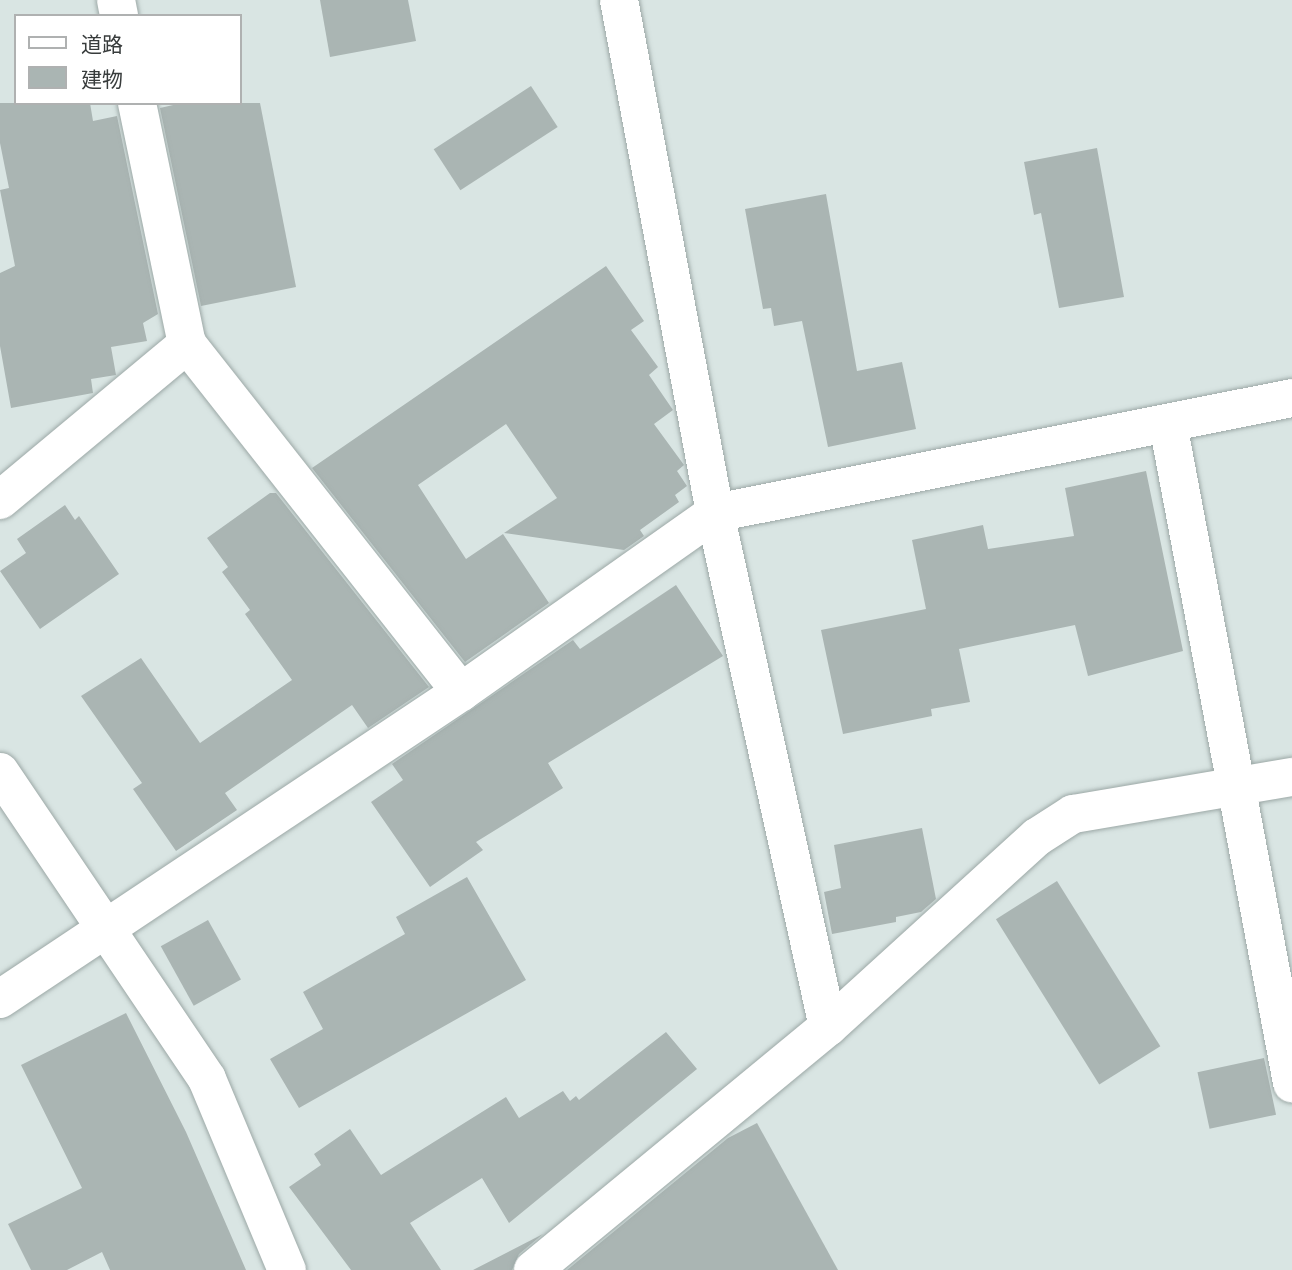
<!DOCTYPE html>
<meta charset="utf-8">
<style>
body{margin:0}
#map{position:relative;width:1292px;height:1270px;overflow:hidden;background:#d9e5e3;font-family:"Space Grotesk","Noto Sans JP",sans-serif}
div>[style]{position:absolute}
[style*='--x']{left:calc(var(--x)*1px);top:calc(var(--y)*1px);width:calc(var(--w)*1px);rotate:calc(var(--a)*1deg)}
.building>*{inset:0;background:#aab5b3;transform-origin:0 0}
.roads{filter:drop-shadow(0 0 2px #9ca8a6) drop-shadow(0 0 2px #9ca8a6)}
.minor>*{height:38px;margin:-19px;padding:0 19px;transform-origin:19px;border-radius:19px;background:#fff}
span{translate:-50% -50%;white-space:nowrap;text-align:center;line-height:1.15;-webkit-text-stroke:6px #fff;paint-order:stroke}
.legend{position:absolute;left:14px;top:14px;width:228px;height:91px;box-sizing:border-box;background:#fff;border:2px solid #afb1b1;margin:0;padding:9px 12px;list-style:none;font-size:21px;color:#383c3c}
.legend li{display:flex;align-items:center;gap:14px;height:35px}
.legend b{width:35px;border:2px solid #afb1b1}
</style>
<div id="map">
<div class="building">
<i style="clip-path:polygon(320px 0,408px 0,416px 41px,330px 57px)"></i>
<i style="left:531px;top:86px;width:49px;height:116px;rotate:57deg"></i>
<i style="clip-path:polygon(0 103px,90px 103px,93px 121px,117px 116px,158px 314px,143px 323px,147px 341px,111px 347px,116px 375px,91px 379px,93px 393px,11px 408px,0 346px,0 273px,15px 266px,0 190px,9px 188px,0 143px)"></i>
<i style="clip-path:polygon(182px 103px,260px 103px,296px 287px,201px 306px,160px 108px)"></i>
<i style="clip-path:polygon(1097px 148px,1124px 297px,1059px 308px,1041px 213px,1034px 215px,1024px 162px)"></i>
<i style="clip-path:polygon(826px 194px,857px 371px,902px 362px,916px 429px,828px 447px,802px 321px,774px 326px,771px 308px,763px 309px,745px 209px)"></i>
<i style="clip-path:polygon(606px 266px,644px 321px,631px 330px,658px 367px,649px 375px,673px 410px,654px 424px,684px 465px,677px 471px,687px 486px,675px 495px,679px 502px,640px 530px,644px 536px,624px 550px,504px 533px,557px 498px,506px 424px,418px 485px,466px 559px,503px 534px,549px 603px,465px 662px,312px 468px)"></i>
<i style="clip-path:polygon(1146px 471px,1183px 651px,1088px 676px,1075px 625px,959px 649px,970px 702px,931px 709px,932px 716px,843px 734px,821px 630px,926px 609px,912px 540px,983px 525px,988px 549px,1074px 536px,1065px 488px)"></i>
<i style="clip-path:polygon(270px 493px,276px 493px,429px 687px,368px 728px,352px 705px,225px 793px,237px 810px,176px 851px,133px 789px,142px 783px,81px 696px,141px 658px,200px 743px,292px 680px,245px 614px,250px 610px,222px 572px,228px 567px,207px 538px)"></i>
<i style="clip-path:polygon(65px 505px,75px 520px,79px 516px,119px 574px,40px 629px,0 571px,26px 553px,17px 539px)"></i>
<i style="clip-path:polygon(676px 585px,723px 656px,548px 763px,563px 788px,476px 842px,483px 850px,430px 887px,371px 802px,403px 780px,392px 764px,573px 640px,580px 649px)"></i>
<i style="clip-path:polygon(922px 828px,936px 899px,921px 912px,896px 917px,896px 922px,832px 934px,824px 892px,841px 888px,834px 845px)"></i>
<i style="clip-path:polygon(467px 877px,526px 980px,299px 1108px,270px 1059px,323px 1029px,303px 992px,405px 934px,396px 917px)"></i>
<i style="left:1057px;top:881px;width:195px;height:72px;rotate:58deg"></i>
<i style="left:208px;top:920px;width:68px;height:54px;rotate:61deg"></i>
<i style="clip-path:polygon(126px 1013px,186px 1132px,246px 1270px,110px 1270px,102px 1252px,67px 1270px,31px 1270px,8px 1224px,82px 1188px,21px 1065px)"></i>
<i style="clip-path:polygon(666px 1032px,697px 1069px,509px 1223px,482px 1178px,410px 1223px,441px 1270px,351px 1270px,289px 1187px,321px 1165px,314px 1154px,350px 1129px,381px 1175px,506px 1097px,519px 1118px,563px 1091px,570px 1101px,576px 1096px,579px 1100px)"></i>
<i style="left:1264px;top:1058px;width:58px;height:68px;rotate:78deg"></i>
<i style="clip-path:polygon(757px 1123px,838px 1270px,567px 1270px,728px 1138px)"></i>
<i style="clip-path:polygon(543px 1234px,519px 1254px,512px 1270px,473px 1270px)"></i>
</div>
<div class="roads">
<div class="minor">
<i style="--x:116;--y:0;--w:16;--a:79"></i>
<i style="--x:619;--y:0;--w:522;--a:79.4"></i>
<i style="--x:715;--y:513;--w:526;--a:77.6"></i>
<i style="--x:137;--y:103;--w:246;--a:78.3"></i>
<i style="--x:187;--y:344;--w:443;--a:51.8"></i>
<i style="--x:1168;--y:424;--w:671;--a:79.34"></i>
<i style="--x:0;--y:500;--w:244;--a:-39.8"></i>
<i style="--x:0;--y:772;--w:370;--a:56"></i>
<i style="--x:207;--y:1079;--w:207;--a:67.3"></i>
<i style="--x:0;--y:999;--w:554;--a:-33.66"></i>
<i style="--x:461;--y:692;--w:311;--a:-35.2"></i>
<i style="--x:715;--y:513;--w:588;--a:-11.27"></i>
<i style="--x:533;--y:1270;--w:382;--a:-39.5"></i>
<i style="--x:828;--y:1027;--w:282;--a:-42.3"></i>
<i style="--x:1037;--y:837;--w:43;--a:-32.6"></i>
<i style="--x:1073;--y:814;--w:222;--a:-9.6"></i>
</div>
</div>
<ul class="legend">
<li><b style="height:9px;background:#fff"></b>道路</li>
<li><b style="height:19px;background:#aab5b3"></b>建物</li>
</ul>
</div>
